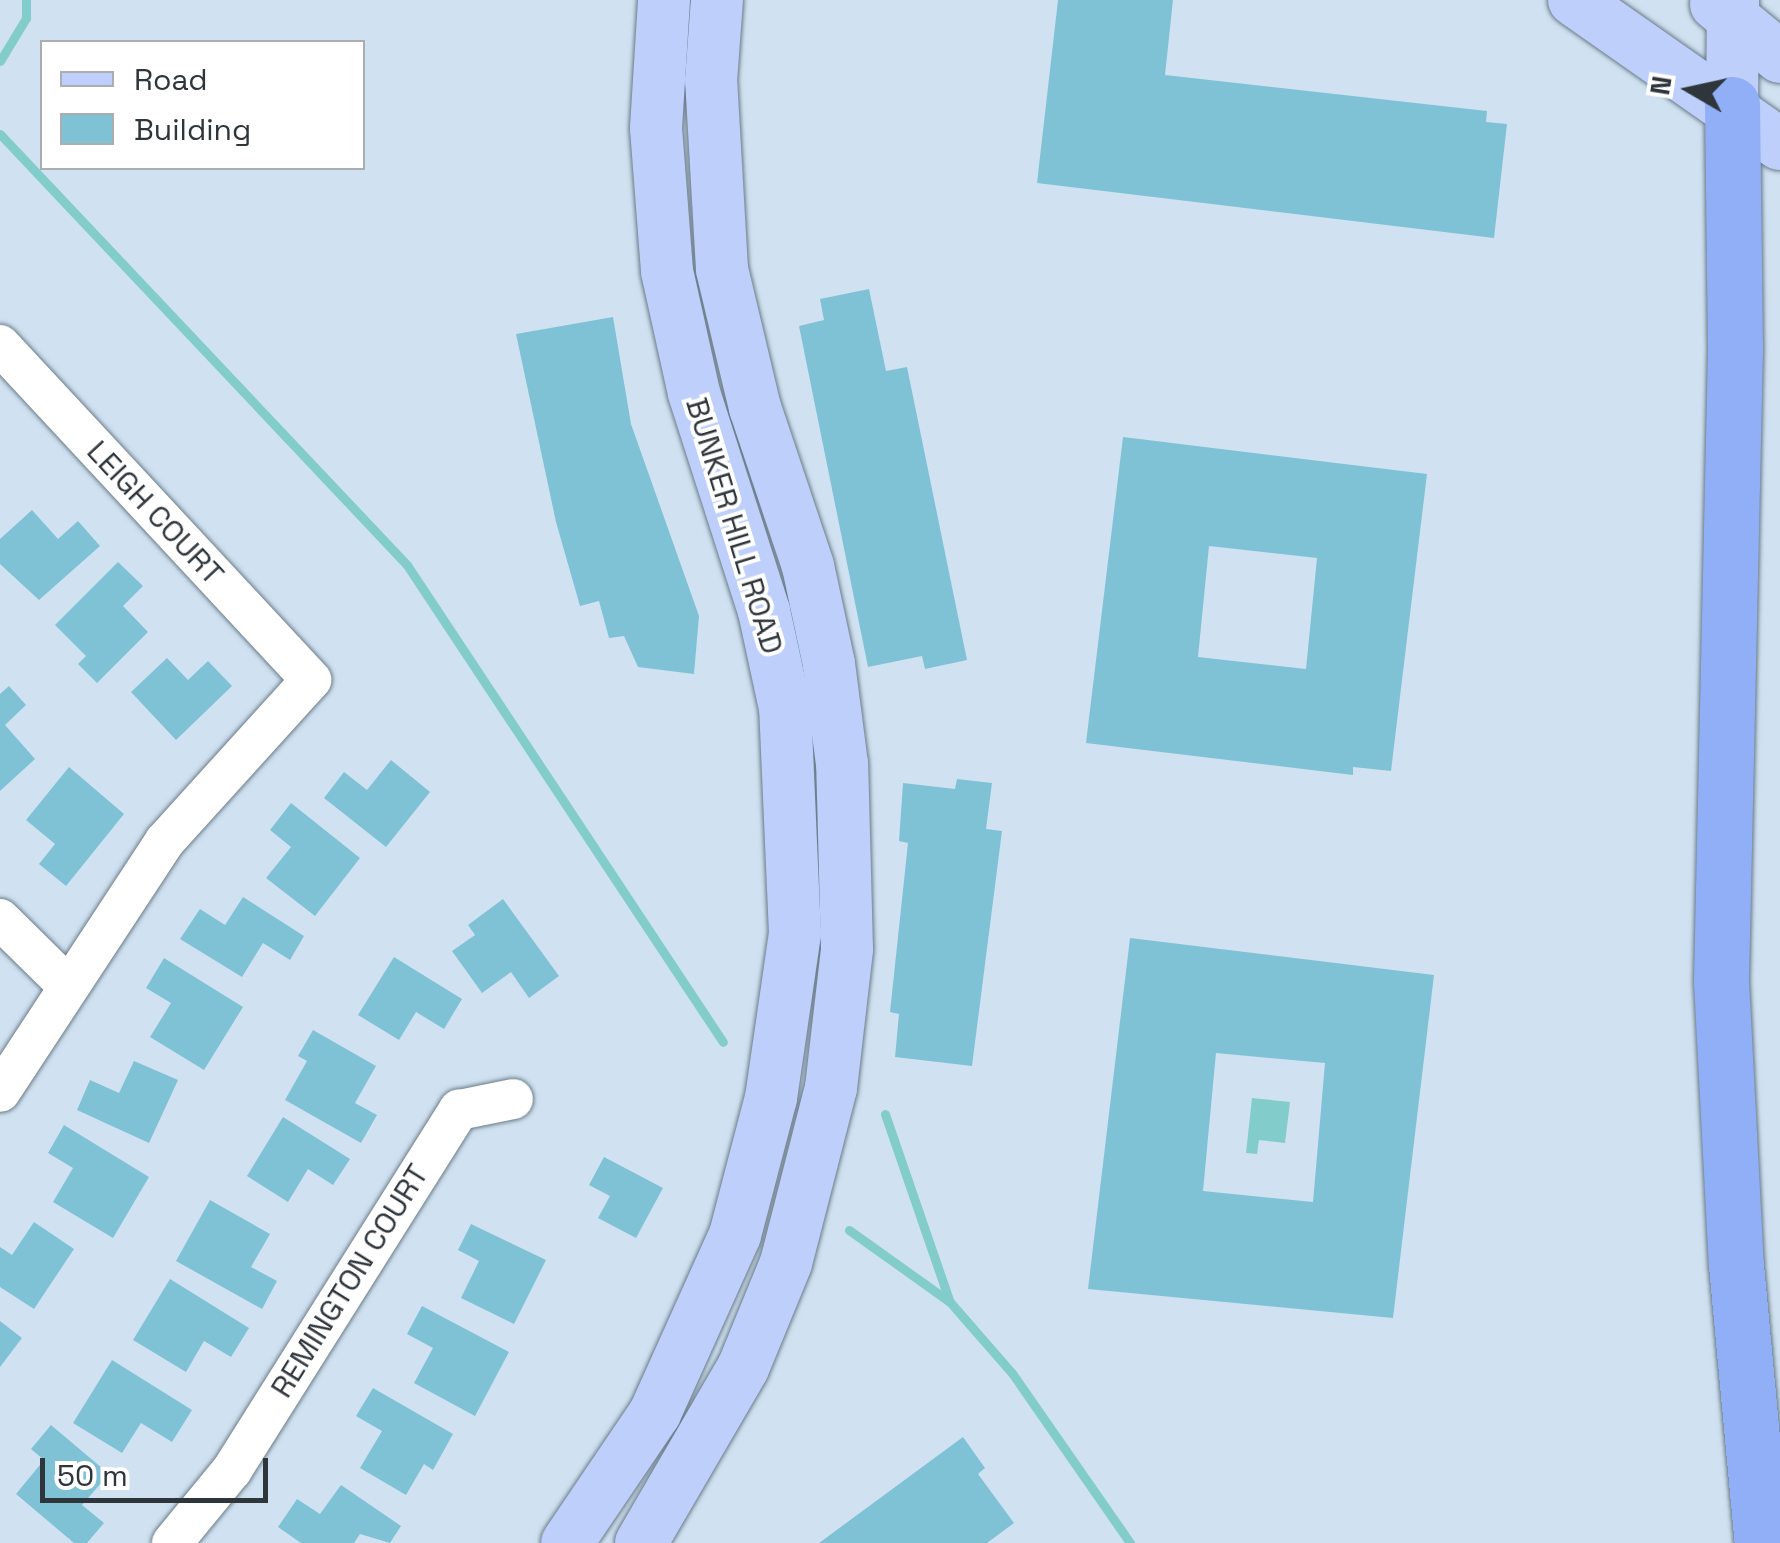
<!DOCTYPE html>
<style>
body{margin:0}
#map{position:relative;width:1780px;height:1543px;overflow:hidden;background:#d0e2f1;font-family:"Space Grotesk",sans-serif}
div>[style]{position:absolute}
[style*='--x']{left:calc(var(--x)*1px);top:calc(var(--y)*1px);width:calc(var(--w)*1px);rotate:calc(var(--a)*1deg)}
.water>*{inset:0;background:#82cccb}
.stream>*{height:9px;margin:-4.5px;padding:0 4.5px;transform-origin:4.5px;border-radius:4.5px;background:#82cccb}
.building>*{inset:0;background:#7fc2d6}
.roads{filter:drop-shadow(0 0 2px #6a7b88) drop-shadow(0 0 2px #6a7b88)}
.minor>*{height:40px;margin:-20px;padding:0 20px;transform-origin:20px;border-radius:20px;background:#fff}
.major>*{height:52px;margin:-26px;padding:0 26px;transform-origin:26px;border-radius:26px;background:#bdcffa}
.highway>*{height:55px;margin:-27.5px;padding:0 27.5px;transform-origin:27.5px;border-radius:27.5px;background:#91aff7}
span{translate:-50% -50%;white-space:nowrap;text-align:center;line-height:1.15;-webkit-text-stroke:8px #fff;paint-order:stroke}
.street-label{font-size:30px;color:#2e353b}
.legend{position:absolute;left:40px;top:40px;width:325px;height:130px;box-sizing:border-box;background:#fff;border:2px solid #abaeb1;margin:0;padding:12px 18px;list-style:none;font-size:30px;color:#2e353b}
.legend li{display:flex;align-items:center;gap:20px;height:50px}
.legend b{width:50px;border:2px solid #abaeb1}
.north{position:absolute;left:1640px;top:40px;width:100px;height:100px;-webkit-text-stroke:8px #fff;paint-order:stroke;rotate:279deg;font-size:28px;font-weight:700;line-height:40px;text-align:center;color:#2e353b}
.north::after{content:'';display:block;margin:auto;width:35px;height:45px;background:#2e353b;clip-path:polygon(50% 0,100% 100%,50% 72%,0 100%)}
.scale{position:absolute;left:40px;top:1458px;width:228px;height:45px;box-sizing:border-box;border:5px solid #2e353b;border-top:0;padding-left:12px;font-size:30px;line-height:35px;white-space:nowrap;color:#2e353b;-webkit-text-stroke:8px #fff;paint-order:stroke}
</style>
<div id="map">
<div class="water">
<i style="clip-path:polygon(1252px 1098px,1290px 1102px,1285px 1143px,1259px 1140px,1257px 1154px,1246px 1153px)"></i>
</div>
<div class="stream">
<i style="--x:0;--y:61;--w:50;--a:-58.8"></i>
<i style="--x:26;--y:18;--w:18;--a:-90"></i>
<i style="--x:0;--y:134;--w:593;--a:46.64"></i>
<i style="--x:407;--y:565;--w:572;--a:56.48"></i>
<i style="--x:885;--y:1114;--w:197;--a:71"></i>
<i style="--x:849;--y:1230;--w:124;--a:35.5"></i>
<i style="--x:950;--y:1302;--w:94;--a:48.9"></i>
<i style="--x:1012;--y:1373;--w:207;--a:55.2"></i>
</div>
<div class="building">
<i style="clip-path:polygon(1058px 0,1173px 0,1165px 75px,1487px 111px,1486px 122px,1507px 124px,1494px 238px,1037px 183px)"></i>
<i style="clip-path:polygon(869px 289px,886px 371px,907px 367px,967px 660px,925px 669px,922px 656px,868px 667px,799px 326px,824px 320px,820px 299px)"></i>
<i style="clip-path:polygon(613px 317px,631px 424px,699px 616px,694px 674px,638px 667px,624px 636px,609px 638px,599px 601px,580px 606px,556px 522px,516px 334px)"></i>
<i style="clip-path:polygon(evenodd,1123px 437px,1427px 474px,1391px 771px,1353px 767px,1353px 775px,1086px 743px,1123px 437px,1209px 546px,1317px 558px,1306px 669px,1198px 657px,1209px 546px)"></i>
<i style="clip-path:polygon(32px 510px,58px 539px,78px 521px,100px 546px,39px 600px,0 564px,0 539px)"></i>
<i style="clip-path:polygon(118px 562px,143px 586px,123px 606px,148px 632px,97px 683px,78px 664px,86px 656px,55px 625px)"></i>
<i style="clip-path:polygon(167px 658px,188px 680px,208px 661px,232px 686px,176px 740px,131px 692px)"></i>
<i style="clip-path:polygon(9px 686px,26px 705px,5px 725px,35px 759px,0 791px,0 694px)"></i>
<i style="clip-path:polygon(391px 760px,430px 792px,386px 847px,324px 798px,344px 772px,367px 790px)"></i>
<i style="clip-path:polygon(69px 767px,124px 814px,66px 886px,39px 864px,55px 844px,26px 820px)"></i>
<i style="clip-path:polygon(957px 779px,992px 783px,986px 829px,1002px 831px,972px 1066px,895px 1057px,899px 1014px,890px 1012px,908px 843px,899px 841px,903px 783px,955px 789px)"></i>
<i style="clip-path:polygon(291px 803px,360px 858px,315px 916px,266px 878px,291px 847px,270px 830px)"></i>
<i style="clip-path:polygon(243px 897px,304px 936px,290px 960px,263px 943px,242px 977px,180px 939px,200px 909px,225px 925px)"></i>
<i style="clip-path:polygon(503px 899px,559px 976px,529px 998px,511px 972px,482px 993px,452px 951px,475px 935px,468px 925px)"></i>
<i style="clip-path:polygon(evenodd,1130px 938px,1434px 975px,1393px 1318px,1088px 1289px,1130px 938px,1216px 1053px,1325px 1063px,1313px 1202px,1203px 1191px,1216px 1053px)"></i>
<i style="clip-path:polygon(394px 957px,462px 999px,444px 1029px,416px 1012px,399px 1040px,358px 1015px)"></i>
<i style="clip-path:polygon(164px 958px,243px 1007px,204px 1070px,150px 1037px,171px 1003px,146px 988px)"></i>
<i style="clip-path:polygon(313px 1030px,376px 1066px,355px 1103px,377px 1115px,361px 1143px,285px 1100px,307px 1061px,298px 1056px)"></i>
<i style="clip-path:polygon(134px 1061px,178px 1080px,149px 1143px,77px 1110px,90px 1080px,119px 1093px)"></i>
<i style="clip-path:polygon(283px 1117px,350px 1159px,333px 1185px,308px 1169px,288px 1202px,247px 1176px)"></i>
<i style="clip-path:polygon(64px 1125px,149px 1177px,113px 1238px,53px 1202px,73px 1168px,48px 1153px)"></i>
<i style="clip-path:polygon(604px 1157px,663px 1188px,636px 1238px,598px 1218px,610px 1196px,589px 1185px)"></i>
<i style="clip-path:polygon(210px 1200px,270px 1234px,251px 1267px,277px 1281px,262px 1309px,176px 1261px)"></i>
<i style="clip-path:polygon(34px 1222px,74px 1249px,34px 1309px,0 1287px,0 1247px,12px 1255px)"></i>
<i style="clip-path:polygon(471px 1224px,546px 1260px,514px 1324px,461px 1298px,479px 1261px,458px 1250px)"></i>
<i style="clip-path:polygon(170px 1279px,249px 1328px,231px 1357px,204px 1341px,186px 1372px,133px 1340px)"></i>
<i style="clip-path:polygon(422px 1306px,509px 1352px,475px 1416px,414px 1383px,433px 1348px,407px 1334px)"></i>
<i style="clip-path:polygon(0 1321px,22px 1338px,0 1367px)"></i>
<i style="clip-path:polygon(112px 1360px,192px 1410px,172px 1442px,141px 1423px,122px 1453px,73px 1423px)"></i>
<i style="clip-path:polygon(373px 1388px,453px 1434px,433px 1470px,424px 1464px,406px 1495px,360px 1468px,382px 1431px,356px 1416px)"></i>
<i style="clip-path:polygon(51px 1425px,109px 1474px,82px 1505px,104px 1523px,87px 1543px,74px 1543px,16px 1494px,44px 1460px,31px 1449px)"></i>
<i style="clip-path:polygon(963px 1437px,985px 1468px,978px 1474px,1014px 1523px,987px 1543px,819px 1543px)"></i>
<i style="clip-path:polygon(341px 1485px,401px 1526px,390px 1543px,360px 1534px,354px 1543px,301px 1543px,278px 1527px,297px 1499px,320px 1514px)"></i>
</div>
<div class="roads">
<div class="minor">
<i style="--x:0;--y:345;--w:457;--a:47.1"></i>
<i style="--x:311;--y:680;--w:217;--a:132.2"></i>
<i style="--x:165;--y:841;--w:300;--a:123.3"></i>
<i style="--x:0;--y:919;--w:93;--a:44.6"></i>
<i style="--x:172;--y:1543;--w:94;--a:-50.6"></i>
<i style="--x:232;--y:1470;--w:426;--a:-57.8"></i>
<i style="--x:459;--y:1110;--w:55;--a:-11.5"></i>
</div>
<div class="major">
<i style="--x:1574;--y:0;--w:251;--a:35"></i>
<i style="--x:1716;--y:4;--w:83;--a:39.6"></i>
<i style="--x:1732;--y:104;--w:104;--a:-89.4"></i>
<i style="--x:567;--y:1543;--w:157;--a:-55.9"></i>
<i style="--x:655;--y:1413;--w:195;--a:-65.8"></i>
<i style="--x:735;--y:1235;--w:142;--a:-75.3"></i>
<i style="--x:771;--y:1098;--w:166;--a:-81.7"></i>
<i style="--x:795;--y:934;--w:226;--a:-92.5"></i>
<i style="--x:785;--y:708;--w:99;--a:-102.2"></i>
<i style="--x:764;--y:611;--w:229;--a:-107.8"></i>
<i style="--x:694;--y:393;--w:125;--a:-102.5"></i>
<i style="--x:667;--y:271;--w:143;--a:-94.4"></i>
<i style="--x:656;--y:128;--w:128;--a:-86.4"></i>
<i style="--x:641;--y:1543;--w:203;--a:-59.8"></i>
<i style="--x:743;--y:1368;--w:113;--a:-67.7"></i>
<i style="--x:786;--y:1263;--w:181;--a:-75.6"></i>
<i style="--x:831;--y:1088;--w:140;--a:-83.4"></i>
<i style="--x:847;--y:949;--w:185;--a:-91.5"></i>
<i style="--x:842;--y:764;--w:101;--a:-97.4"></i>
<i style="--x:829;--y:664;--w:100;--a:-102.1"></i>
<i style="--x:808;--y:566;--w:167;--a:-108.5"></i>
<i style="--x:755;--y:408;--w:143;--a:-103.4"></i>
<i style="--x:722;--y:269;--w:188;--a:-93.3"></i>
<i style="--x:711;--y:81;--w:81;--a:-85.8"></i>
</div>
<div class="highway">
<i style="--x:1732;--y:104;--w:245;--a:89.3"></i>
<i style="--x:1735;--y:349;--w:632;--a:91.27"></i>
<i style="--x:1721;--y:981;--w:284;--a:87"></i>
<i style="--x:1736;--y:1265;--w:279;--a:84.7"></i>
</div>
</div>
<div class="street-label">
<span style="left:155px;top:513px;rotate:47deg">LEIGH COURT</span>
<span style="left:734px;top:526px;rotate:73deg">BUNKER HILL ROAD</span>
<span style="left:350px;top:1281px;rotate:-58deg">REMINGTON COURT</span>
</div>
<ul class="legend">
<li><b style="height:12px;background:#bdcffa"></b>Road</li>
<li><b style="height:28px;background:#7fc2d6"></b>Building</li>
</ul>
<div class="north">N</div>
<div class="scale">50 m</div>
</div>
